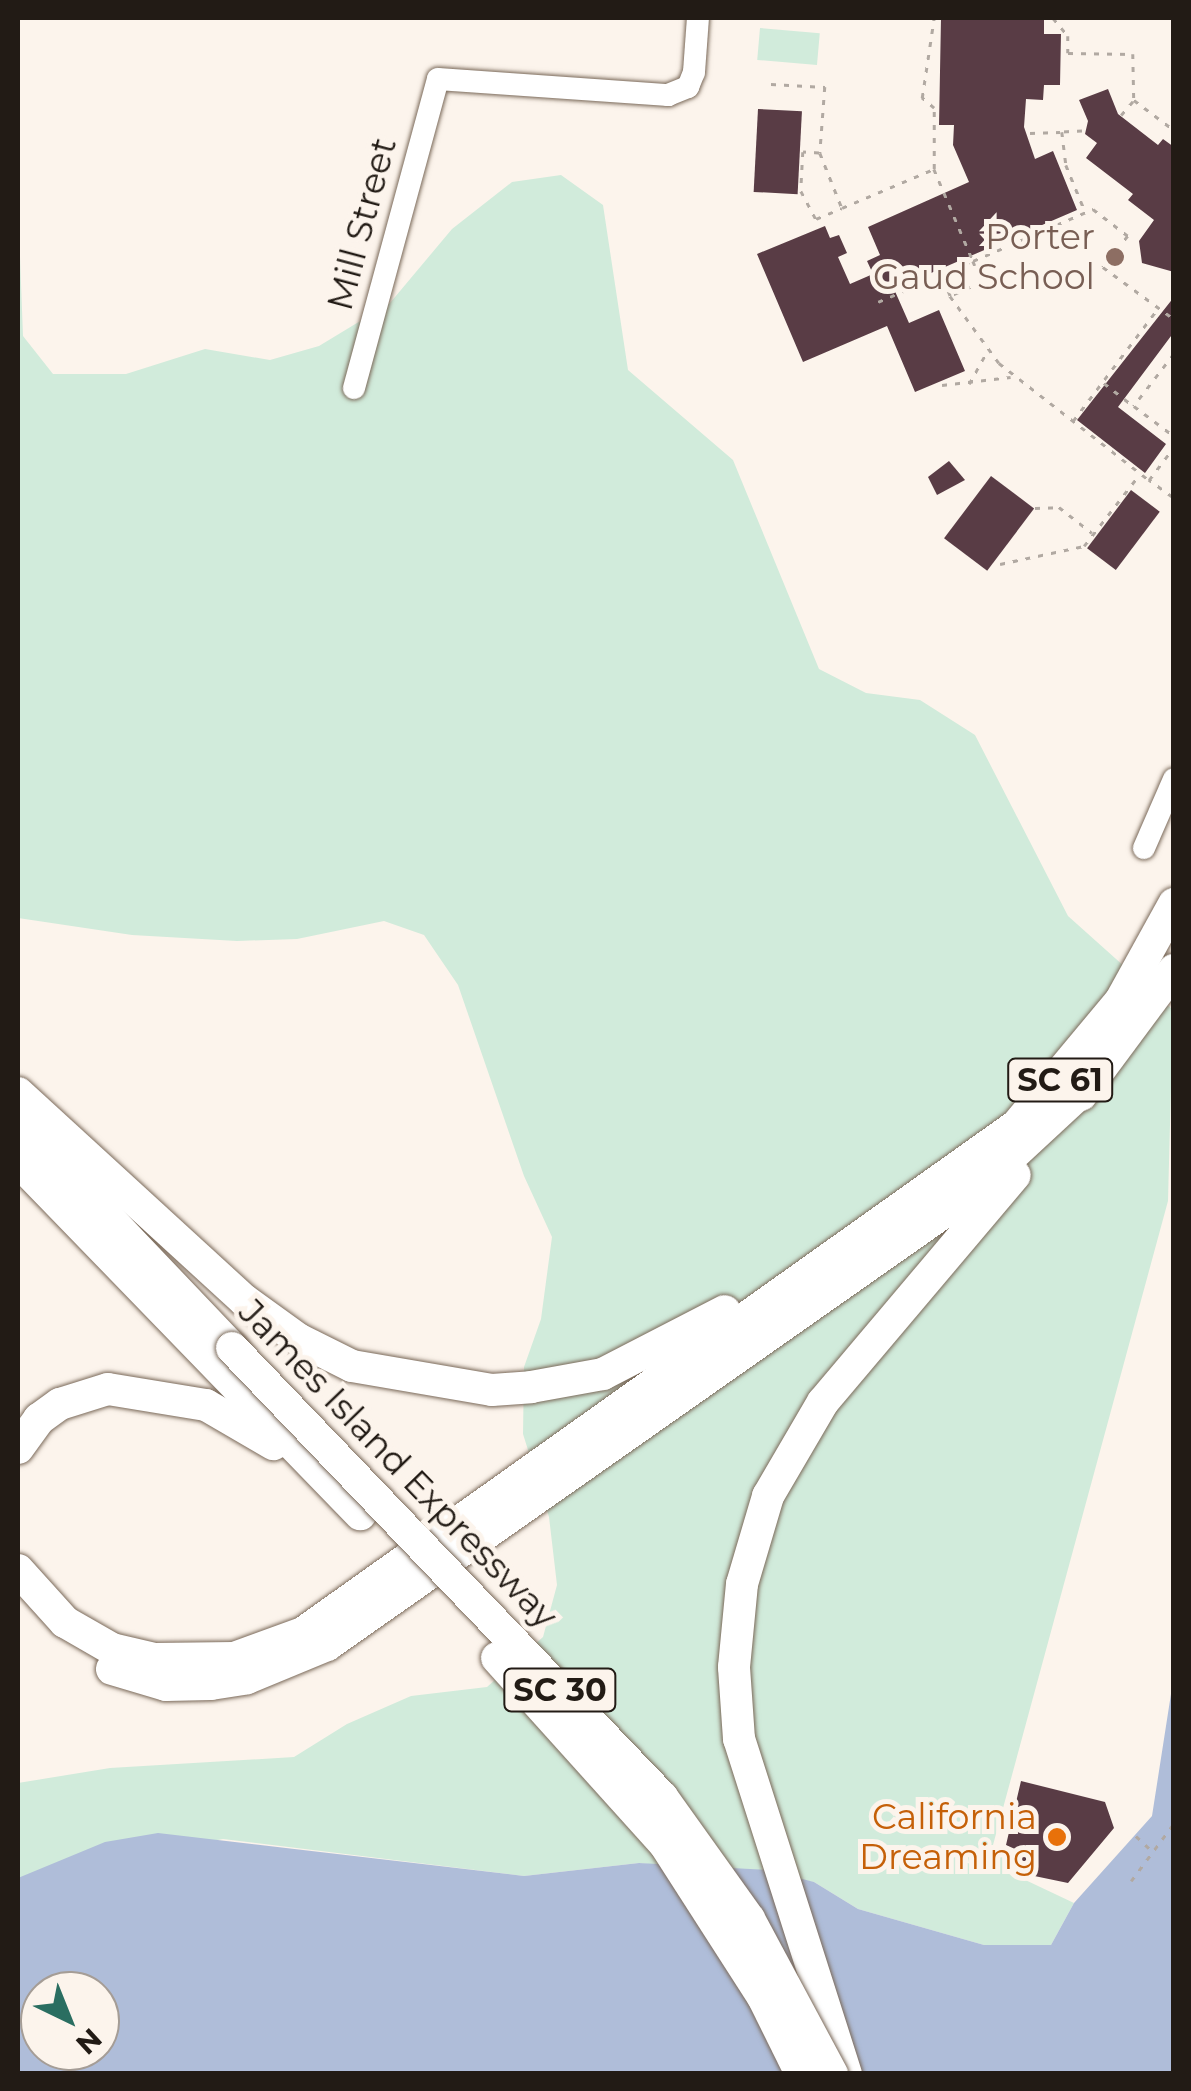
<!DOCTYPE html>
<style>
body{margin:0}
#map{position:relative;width:1191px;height:2091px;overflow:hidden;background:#fcf4ec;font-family:Montserrat,sans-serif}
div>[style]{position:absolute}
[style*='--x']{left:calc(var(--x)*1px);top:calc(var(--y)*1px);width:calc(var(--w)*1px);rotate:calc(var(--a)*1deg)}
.green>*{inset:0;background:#d1ebdb;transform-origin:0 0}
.water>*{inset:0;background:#afbdd9}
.building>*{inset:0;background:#593c45;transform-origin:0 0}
.path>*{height:2.5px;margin-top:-1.25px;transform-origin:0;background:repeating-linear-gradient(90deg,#b1a9a2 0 5px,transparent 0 13px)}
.roads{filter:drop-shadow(0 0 2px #7a6959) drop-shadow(0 0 2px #7a6959)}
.minor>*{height:22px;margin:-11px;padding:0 11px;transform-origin:11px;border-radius:11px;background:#fff}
.highway>*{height:32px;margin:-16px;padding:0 16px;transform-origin:16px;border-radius:16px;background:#fff}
.bridges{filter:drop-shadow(0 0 2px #7a6959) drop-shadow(0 0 2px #7a6959)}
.highway-bridge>*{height:32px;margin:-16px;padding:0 16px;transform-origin:16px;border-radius:16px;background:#fff}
.dots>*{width:28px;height:28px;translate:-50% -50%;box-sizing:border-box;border:5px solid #fcf4ec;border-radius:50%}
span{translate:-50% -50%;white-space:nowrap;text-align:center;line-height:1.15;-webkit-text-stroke:10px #fcf4ec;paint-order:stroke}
.shield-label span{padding:2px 8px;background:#fcf4ec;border:2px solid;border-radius:8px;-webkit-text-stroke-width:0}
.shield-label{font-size:32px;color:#221b15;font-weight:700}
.street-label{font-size:35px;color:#221b15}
.education-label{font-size:35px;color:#785e54}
.right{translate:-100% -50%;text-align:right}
.food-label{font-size:35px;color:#c56008}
.frame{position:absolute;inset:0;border:20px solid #221b15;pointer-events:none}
.north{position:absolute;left:20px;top:1971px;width:100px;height:100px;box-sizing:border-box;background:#fcf4ec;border:2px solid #a59d96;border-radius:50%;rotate:137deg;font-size:28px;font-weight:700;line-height:40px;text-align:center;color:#221b15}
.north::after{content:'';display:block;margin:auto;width:35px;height:45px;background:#2a6e61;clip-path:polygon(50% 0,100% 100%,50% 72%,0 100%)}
</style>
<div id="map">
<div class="green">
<i style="left:760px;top:28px;width:60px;height:32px;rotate:5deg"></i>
<i style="clip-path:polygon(561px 175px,603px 205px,628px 370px,733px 460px,819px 669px,866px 693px,920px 700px,975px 735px,1068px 916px,1173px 1010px,1168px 1201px,993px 1845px,1019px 1877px,1074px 1903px,1051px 1945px,984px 1945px,858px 1909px,814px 1882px,639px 1863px,524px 1876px,223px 1839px,18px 1878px,18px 1783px,110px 1768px,294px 1757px,347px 1724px,411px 1696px,487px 1687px,543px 1637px,557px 1585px,549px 1517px,523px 1434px,524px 1367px,541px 1319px,552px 1237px,524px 1176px,458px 985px,424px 935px,384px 921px,297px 939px,237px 941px,132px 935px,18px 918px,18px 203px,23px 336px,53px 374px,126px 374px,205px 349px,270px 360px,319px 346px,390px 303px,452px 229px,512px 182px)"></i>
</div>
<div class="water">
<i style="clip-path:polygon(evenodd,1173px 1681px,1173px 2073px,18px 2074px,18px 1878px,105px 1842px,158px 1833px,524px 1876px,639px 1863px,768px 1870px,814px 1882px,858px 1909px,984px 1945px,1051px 1945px,1074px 1903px,1152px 1816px,1173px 1681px,40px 1991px,100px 1991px,100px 2051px,40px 2051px,40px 1991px)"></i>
</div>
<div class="building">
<i style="clip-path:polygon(941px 18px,1044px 20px,1044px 34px,1061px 34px,1060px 85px,1044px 85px,1043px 100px,1026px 99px,1024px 127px,1035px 159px,1053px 151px,1077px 210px,894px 289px,909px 323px,939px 310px,965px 371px,915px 392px,887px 326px,803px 362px,757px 254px,825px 226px,830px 238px,839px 235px,847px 253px,838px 257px,850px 284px,873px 274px,867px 261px,880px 255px,868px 227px,969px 182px,953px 145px,954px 125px,939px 125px)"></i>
<i style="clip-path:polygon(1108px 89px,1118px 114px,1158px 145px,1163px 139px,1174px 147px,1174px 272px,1142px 263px,1139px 241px,1154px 220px,1128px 200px,1133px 194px,1086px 158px,1097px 143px,1085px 134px,1088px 121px,1079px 100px)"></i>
<i style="left:758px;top:109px;width:44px;height:83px;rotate:3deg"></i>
<i style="clip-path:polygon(1174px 297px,1174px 332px,1118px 407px,1166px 444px,1145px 473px,1077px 420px)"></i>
<i style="clip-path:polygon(949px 461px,965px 480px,937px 495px,928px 477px)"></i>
<i style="left:991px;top:476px;width:54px;height:78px;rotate:37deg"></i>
<i style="left:1131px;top:490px;width:36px;height:73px;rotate:37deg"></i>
<i style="clip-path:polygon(1021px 1781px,1105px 1802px,1114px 1828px,1068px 1883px,1020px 1873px,1015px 1849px,1006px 1845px)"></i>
</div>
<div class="path">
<i style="--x:1053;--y:18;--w:23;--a:50"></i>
<i style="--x:1068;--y:36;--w:17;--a:90"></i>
<i style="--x:1068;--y:53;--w:65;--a:0.9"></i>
<i style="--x:1133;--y:54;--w:46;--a:88.8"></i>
<i style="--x:1134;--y:100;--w:50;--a:36.9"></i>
<i style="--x:771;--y:84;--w:54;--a:3.2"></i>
<i style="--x:825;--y:87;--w:66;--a:94.3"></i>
<i style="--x:820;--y:153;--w:59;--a:68.2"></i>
<i style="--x:842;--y:208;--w:100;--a:-23"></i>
<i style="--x:934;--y:169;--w:100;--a:67"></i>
<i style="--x:973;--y:261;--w:131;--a:-23.4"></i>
<i style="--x:1093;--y:209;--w:44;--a:37.6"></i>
<i style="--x:1128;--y:236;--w:40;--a:129"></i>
<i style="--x:1103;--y:267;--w:88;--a:36.2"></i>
<i style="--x:1121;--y:115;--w:18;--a:-49"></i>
<i style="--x:1082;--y:131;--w:20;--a:177"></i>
<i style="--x:1062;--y:132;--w:33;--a:83"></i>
<i style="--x:1066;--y:165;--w:50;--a:67.6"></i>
<i style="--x:1030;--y:133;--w:30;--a:-2"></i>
<i style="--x:819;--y:153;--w:16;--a:-176"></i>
<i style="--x:803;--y:152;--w:39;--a:93"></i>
<i style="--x:801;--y:191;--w:32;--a:62"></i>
<i style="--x:816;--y:219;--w:28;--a:-23"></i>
<i style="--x:934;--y:169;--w:61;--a:-90"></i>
<i style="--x:934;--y:108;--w:16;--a:-140"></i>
<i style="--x:922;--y:98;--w:81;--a:-81.5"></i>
<i style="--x:950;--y:296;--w:83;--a:53.8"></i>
<i style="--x:999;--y:363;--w:190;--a:38"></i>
<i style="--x:878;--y:302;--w:69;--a:-23.2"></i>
<i style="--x:941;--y:275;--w:35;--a:-24"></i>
<i style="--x:973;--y:261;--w:23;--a:67"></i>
<i style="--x:982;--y:282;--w:35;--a:156"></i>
<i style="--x:950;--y:296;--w:23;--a:-113"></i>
<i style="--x:1174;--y:354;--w:66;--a:127.6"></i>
<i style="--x:1134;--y:406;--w:50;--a:36.9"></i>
<i style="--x:1104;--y:383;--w:37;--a:38"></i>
<i style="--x:969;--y:384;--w:38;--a:-61"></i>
<i style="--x:942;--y:385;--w:69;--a:-6.6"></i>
<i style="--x:1073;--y:421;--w:141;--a:-53"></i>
<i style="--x:1172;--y:497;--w:29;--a:-144"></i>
<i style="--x:1149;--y:480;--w:41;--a:-52.9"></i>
<i style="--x:1035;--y:508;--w:24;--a:-2"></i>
<i style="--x:1059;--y:507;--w:42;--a:38.2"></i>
<i style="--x:1000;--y:564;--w:86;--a:-12.1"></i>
<i style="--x:1084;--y:546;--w:90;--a:-52.2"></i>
<i style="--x:1136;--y:1836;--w:23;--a:43"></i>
<i style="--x:1131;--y:1881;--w:72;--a:-53.4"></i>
</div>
<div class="roads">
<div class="minor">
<i style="--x:354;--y:388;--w:320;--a:-74.8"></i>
<i style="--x:438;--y:79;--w:231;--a:4"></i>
<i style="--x:668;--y:95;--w:22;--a:-22"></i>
<i style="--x:688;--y:87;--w:16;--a:-68"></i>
<i style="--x:694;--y:72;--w:54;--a:-85.8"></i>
<i style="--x:1144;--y:848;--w:75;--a:-66.5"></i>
</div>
<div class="highway">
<i style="--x:18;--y:1093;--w:306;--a:42.5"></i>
<i style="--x:244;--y:1300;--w:67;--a:35.8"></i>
<i style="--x:298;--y:1339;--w:60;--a:26.6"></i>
<i style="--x:352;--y:1366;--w:142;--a:9.7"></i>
<i style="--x:492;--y:1390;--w:39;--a:-4"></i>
<i style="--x:531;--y:1387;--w:73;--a:-10.2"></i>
<i style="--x:603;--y:1374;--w:137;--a:-27.3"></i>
<i style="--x:1081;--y:1095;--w:156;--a:-53.4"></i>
<i style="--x:18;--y:1123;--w:311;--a:46.4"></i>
<i style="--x:18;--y:1161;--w:492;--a:45.9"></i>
<i style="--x:18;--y:1448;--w:36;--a:-54"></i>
<i style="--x:39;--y:1419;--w:26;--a:-36"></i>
<i style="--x:60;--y:1404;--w:50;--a:-17.4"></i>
<i style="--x:108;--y:1389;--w:99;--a:9.3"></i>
<i style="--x:206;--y:1405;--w:78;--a:30.2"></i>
<i style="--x:18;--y:1570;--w:70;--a:47.9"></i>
<i style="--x:65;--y:1622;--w:54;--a:29.9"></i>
<i style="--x:112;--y:1649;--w:44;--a:13.1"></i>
<i style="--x:155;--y:1659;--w:79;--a:-0.7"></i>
<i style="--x:234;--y:1658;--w:73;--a:-19.9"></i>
<i style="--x:303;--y:1633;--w:876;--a:-35.43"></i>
<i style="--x:1017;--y:1125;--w:163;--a:-50.2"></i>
<i style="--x:1121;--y:1000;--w:110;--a:-61.1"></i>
<i style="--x:112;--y:1669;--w:56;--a:16.5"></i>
<i style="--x:166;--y:1685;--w:45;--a:-1.3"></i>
<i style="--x:211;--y:1684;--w:36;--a:-9"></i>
<i style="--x:247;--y:1678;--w:87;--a:-22.4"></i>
<i style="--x:327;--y:1645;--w:790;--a:-35.06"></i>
<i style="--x:974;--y:1191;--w:163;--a:-42.8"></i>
<i style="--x:846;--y:2074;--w:352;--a:-107.7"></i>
<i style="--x:739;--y:1739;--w:72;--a:-94"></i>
<i style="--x:734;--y:1667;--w:83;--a:-84.5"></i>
<i style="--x:742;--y:1584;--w:92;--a:-73.5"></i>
<i style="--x:768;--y:1496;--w:109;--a:-59.7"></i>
<i style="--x:823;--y:1402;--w:297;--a:-49.8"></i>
</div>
</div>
<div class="bridges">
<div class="highway-bridge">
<i style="--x:232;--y:1348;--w:622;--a:46.24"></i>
<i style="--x:662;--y:1797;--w:150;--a:54.5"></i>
<i style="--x:749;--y:1919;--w:176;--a:61.8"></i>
<i style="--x:497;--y:1658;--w:253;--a:48"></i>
<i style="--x:666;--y:1846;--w:179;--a:57.3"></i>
<i style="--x:763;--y:1997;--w:86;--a:63.7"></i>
</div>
</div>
<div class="dots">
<i style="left:1115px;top:257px;background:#8d6e63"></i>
<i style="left:1057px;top:1837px;background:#e8710a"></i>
</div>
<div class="shield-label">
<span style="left:1060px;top:1080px">SC 61</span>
<span style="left:560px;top:1690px">SC 30</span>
</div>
<div class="street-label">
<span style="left:362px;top:224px;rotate:-75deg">Mill Street</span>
<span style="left:398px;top:1464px;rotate:46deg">James Island Expressway</span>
</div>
<div class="education-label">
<span class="right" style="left:1095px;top:257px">Porter<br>Gaud School</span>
</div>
<div class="food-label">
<span class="right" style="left:1037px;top:1837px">California<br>Dreaming</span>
</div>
<div class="frame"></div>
<div class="north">N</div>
</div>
